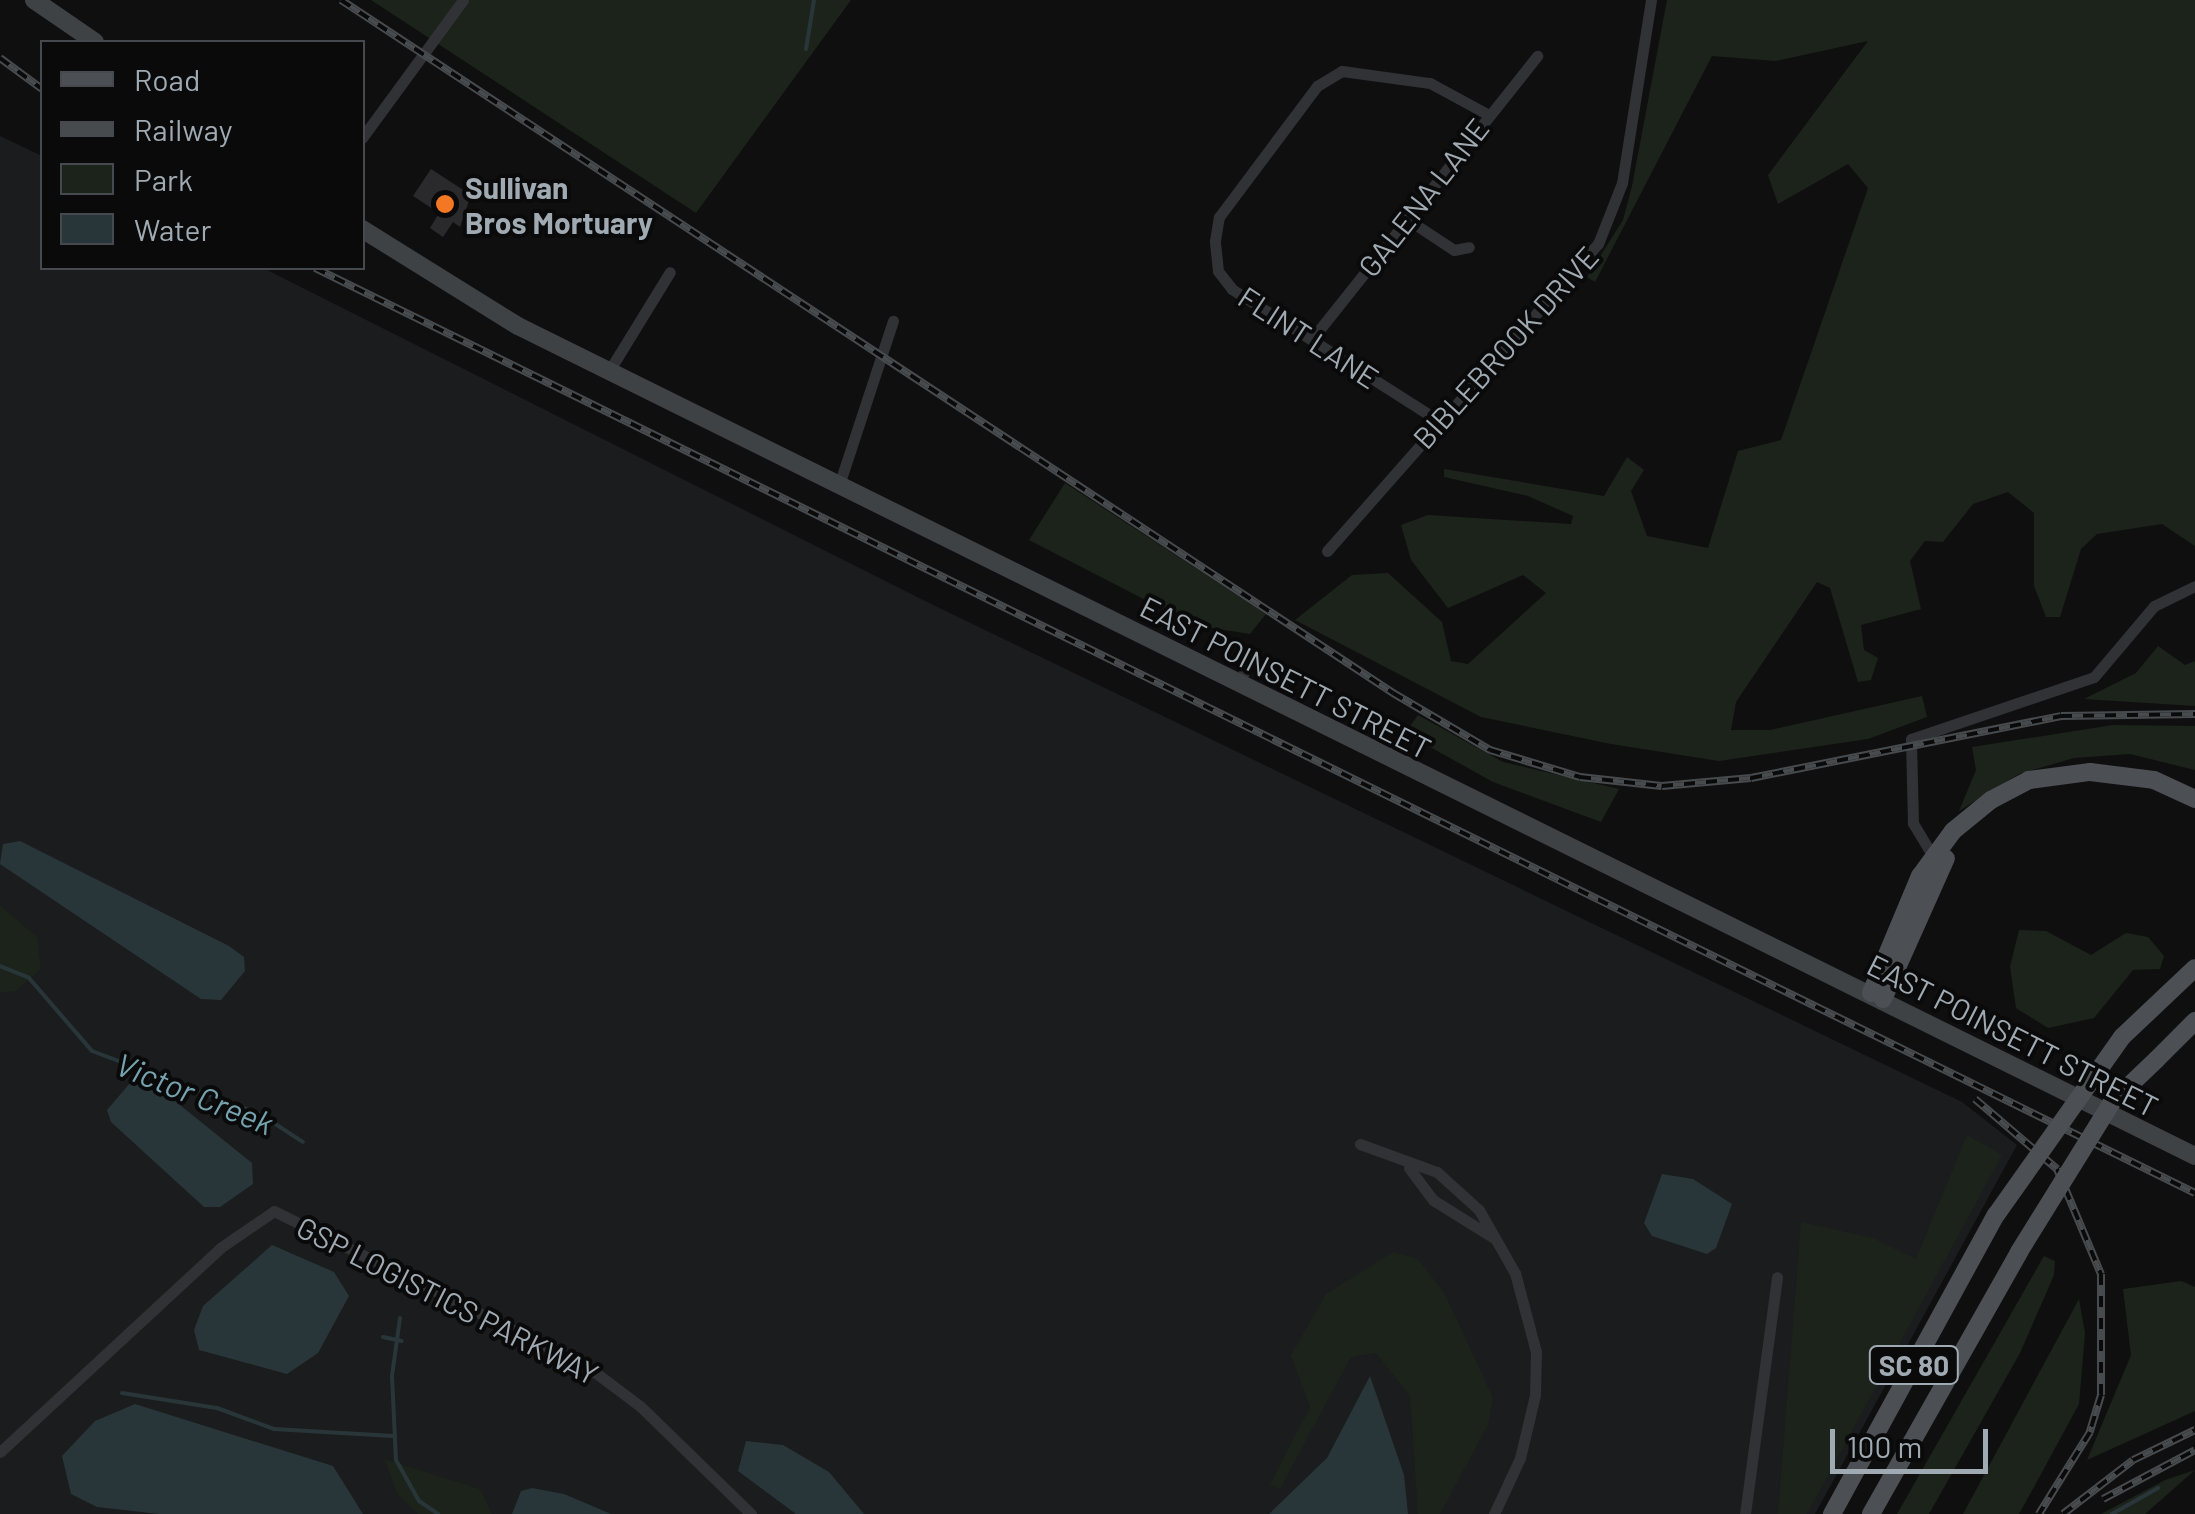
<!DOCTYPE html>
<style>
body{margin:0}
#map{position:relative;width:2195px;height:1514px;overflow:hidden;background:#0f0f10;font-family:Barlow,sans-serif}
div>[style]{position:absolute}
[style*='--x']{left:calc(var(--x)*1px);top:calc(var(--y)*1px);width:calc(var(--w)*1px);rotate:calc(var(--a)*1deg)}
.built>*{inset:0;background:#1b1c1d}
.green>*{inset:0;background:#1c231b}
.water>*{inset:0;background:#293639}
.stream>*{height:4px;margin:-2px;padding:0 2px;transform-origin:2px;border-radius:2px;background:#293639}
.building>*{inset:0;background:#2a2a2d}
.street>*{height:11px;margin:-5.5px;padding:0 5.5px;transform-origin:5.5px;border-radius:5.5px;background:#303235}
.secondary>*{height:18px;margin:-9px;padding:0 9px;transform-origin:9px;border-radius:9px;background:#3e4245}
.primary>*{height:18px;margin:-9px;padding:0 9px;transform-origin:9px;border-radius:9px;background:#4c5054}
.rail>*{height:8px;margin-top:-4px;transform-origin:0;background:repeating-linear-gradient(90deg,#0a0a0b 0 11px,#474b4e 0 22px);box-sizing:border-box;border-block:2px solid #474b4e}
.primary-bridge>*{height:18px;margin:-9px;padding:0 9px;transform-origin:9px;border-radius:9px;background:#4c5054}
.dots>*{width:28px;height:28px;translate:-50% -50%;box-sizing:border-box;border:5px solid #0a0a0b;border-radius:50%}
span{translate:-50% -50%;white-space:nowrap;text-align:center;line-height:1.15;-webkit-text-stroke:8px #0a0a0b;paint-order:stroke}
.shield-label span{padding:2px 8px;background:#0a0a0b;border:2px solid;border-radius:8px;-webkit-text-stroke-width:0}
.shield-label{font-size:28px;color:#a0aab2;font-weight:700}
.poi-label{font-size:30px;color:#a0aab2;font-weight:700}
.left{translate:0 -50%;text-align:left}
.street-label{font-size:30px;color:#a0aab2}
.water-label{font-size:32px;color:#75a2ae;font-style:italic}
.legend{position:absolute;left:40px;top:40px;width:325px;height:230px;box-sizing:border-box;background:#0a0a0b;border:2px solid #464a4e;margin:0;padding:12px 18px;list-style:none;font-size:30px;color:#a0aab2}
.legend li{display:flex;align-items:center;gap:20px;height:50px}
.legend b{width:50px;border:2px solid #464a4e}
.scale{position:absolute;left:1830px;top:1429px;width:158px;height:45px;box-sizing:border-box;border:5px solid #a0aab2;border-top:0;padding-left:12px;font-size:30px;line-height:35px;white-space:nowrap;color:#a0aab2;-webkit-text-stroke:8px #0a0a0b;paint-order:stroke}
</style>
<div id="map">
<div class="built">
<i style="clip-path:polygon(0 136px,42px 156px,42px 268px,263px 268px,925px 601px,1962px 1102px,2017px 1145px,1815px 1514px,0 1514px)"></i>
</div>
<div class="green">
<i style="clip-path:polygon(371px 0,851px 0,696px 213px)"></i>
<i style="clip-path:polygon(1667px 0,2195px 0,2195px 546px,2162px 524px,2097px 534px,2081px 549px,2060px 617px,2046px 617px,2034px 586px,2034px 513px,2008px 492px,1973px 504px,1943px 542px,1925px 541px,1910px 561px,1921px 609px,1861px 625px,1864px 650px,1878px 658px,1871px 680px,1858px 682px,1830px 588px,1817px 582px,1736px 702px,1731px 730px,1770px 730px,1922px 696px,1927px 717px,1868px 739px,1719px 761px,1611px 744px,1481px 717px,1295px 620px,1352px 575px,1388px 573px,1442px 622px,1451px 661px,1468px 664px,1546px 593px,1523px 575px,1448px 608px,1411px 560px,1401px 525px,1428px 515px,1571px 524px,1573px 516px,1528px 496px,1444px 477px,1444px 469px,1604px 496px,1627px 457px,1644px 470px,1631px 491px,1647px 536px,1708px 548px,1738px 451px,1781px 440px,1868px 188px,1848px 164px,1778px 204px,1768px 175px,1868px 41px,1776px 61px,1712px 56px,1595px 282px,1587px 277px,1623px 220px,1632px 186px)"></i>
<i style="clip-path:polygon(1065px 483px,1266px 614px,1250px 634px,1194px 625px,1029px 540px)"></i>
<i style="clip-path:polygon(2158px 646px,2185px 665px,2195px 661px,2195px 706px,2084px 699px,2136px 673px)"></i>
<i style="clip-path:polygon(1418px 715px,1503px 762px,1619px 789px,1601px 822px,1493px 782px,1405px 733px)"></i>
<i style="clip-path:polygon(2113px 725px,2195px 726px,2195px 770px,2130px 754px,2074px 758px,2019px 774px,1959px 811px,1976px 770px,1972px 747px)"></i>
<i style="clip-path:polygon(0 905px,37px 937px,41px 969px,16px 991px,0 993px)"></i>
<i style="clip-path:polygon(2019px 930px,2046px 931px,2091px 955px,2126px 933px,2148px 937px,2164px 956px,2160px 969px,2133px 970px,2094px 1018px,2048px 1028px,2016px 1008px,2010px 967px)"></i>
<i style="clip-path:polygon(1967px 1135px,2002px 1155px,1807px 1514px,1778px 1514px,1801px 1222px,1873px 1238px,1916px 1259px)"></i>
<i style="clip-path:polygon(1393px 1252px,1418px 1259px,1445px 1294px,1493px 1398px,1488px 1425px,1440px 1514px,1418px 1514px,1410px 1396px,1376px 1353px,1351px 1357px,1280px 1489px,1270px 1484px,1310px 1407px,1291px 1355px,1326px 1294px)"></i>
<i style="clip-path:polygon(2044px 1256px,2055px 1261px,2054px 1275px,2020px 1353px,1929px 1514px,1897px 1514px)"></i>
<i style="clip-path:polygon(2181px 1281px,2195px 1287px,2195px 1411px,2087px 1460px,2131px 1355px,2123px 1289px)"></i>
<i style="clip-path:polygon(2079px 1299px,2085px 1333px,2079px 1404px,2034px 1487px,2019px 1514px,1963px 1514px)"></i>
<i style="clip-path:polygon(384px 1459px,480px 1489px,492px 1514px,418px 1514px,398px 1495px)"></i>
<i style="clip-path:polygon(2195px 1470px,2145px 1514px,2101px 1514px,2165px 1480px)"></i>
</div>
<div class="water">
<i style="clip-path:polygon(20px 841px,229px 946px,244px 957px,245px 971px,221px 1000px,201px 999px,0 864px,3px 844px)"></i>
<i style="clip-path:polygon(131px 1082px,160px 1089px,252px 1163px,253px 1184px,220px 1207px,204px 1207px,111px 1122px,107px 1110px)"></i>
<i style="clip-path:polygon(1662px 1174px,1693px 1179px,1732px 1204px,1716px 1248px,1707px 1254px,1652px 1236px,1644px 1223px)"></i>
<i style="clip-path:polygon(272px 1245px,334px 1272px,349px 1296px,318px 1353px,287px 1374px,199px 1350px,194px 1330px,203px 1306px)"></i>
<i style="clip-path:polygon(1370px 1376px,1404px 1475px,1408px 1514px,1269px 1514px,1327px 1458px)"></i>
<i style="clip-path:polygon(135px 1404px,333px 1466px,363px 1514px,159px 1514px,97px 1507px,71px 1494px,62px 1456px,95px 1421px)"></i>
<i style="clip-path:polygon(746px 1441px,783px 1445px,829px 1472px,864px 1514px,796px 1514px,738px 1471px)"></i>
<i style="clip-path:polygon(532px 1488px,564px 1494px,611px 1514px,512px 1514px,521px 1491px)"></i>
</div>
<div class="stream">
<i style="--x:806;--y:49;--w:50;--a:-80.7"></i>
<i style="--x:0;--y:966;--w:31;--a:22"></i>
<i style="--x:29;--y:978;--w:96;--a:49.2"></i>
<i style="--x:92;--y:1051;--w:179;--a:20.6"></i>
<i style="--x:260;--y:1114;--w:51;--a:33.1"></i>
<i style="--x:400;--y:1318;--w:59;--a:97.9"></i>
<i style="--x:392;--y:1376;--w:84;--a:87.3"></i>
<i style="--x:396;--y:1460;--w:47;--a:60.7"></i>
<i style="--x:419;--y:1501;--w:23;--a:34"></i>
<i style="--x:383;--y:1337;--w:19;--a:12"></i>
<i style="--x:122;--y:1393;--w:96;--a:9"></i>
<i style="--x:217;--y:1408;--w:61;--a:20.2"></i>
<i style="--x:274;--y:1429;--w:119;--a:3.4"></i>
<i style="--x:2112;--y:1514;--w:53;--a:-29.5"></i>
</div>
<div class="building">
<i style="clip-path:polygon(431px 169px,471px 195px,460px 227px,453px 222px,443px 237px,430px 228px,439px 213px,413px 196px)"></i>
</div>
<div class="street">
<i style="--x:362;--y:138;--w:171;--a:-53.8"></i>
<i style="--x:1407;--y:219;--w:56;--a:33.4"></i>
<i style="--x:1454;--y:250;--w:15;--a:-11"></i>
<i style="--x:1312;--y:339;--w:362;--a:-51.5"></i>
<i style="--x:609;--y:371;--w:116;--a:-58.4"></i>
<i style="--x:1439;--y:421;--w:246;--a:-147.5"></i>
<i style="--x:1232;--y:289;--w:23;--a:-128"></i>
<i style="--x:1218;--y:271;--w:30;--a:-96"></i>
<i style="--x:1215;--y:241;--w:24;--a:-81"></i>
<i style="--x:1219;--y:217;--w:164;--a:-53.2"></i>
<i style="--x:1317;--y:86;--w:29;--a:-31"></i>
<i style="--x:1342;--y:71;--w:89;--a:7.8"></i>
<i style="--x:1430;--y:83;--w:65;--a:28.5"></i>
<i style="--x:839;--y:485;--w:173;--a:-71.8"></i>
<i style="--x:1327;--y:551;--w:409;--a:-48.6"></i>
<i style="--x:1598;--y:244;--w:66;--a:-68.5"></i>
<i style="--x:1622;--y:183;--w:185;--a:-81"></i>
<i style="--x:1239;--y:682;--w:27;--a:-62"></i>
<i style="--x:1937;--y:863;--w:47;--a:-121"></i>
<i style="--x:1913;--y:823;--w:84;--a:-91.4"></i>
<i style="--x:1911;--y:739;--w:193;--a:-18.7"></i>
<i style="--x:2094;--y:677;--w:93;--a:-49.8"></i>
<i style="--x:2154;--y:606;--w:46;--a:-26"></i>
<i style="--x:1360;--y:1144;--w:82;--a:20"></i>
<i style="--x:1437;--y:1172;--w:57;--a:42.1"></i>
<i style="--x:1479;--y:1210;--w:73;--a:60.3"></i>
<i style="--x:1515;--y:1273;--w:82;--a:75.1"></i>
<i style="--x:1536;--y:1352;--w:43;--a:91.3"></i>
<i style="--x:1535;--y:1395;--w:65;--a:103.4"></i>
<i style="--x:1520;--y:1458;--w:62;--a:114.9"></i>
<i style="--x:1409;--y:1168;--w:40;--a:53"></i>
<i style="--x:1433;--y:1200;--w:72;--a:31.9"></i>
<i style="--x:0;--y:1452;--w:300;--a:-42.8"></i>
<i style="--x:220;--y:1248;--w:65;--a:-34.4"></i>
<i style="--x:274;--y:1211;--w:351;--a:26.4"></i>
<i style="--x:588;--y:1367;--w:65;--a:36.9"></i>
<i style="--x:640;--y:1406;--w:155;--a:44.2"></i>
<i style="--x:1745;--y:1514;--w:239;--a:-82.3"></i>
</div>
<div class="secondary">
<i style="--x:34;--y:0;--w:74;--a:34.5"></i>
<i style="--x:362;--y:229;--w:184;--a:31.9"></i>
<i style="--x:518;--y:326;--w:1871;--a:26.33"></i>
</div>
<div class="primary">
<i style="--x:1871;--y:993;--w:127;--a:-67.3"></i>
<i style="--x:1920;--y:876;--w:56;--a:-53.7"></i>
<i style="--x:1953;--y:831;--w:49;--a:-39.2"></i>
<i style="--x:1991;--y:800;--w:43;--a:-27.8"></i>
<i style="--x:2029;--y:780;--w:62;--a:-7.5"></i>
<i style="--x:2090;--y:772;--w:64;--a:7.1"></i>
<i style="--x:2154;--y:780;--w:45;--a:24.9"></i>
<i style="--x:1883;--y:999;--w:154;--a:-65.9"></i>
<i style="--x:2122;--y:1037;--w:100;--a:-43.4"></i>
<i style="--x:2157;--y:1059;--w:54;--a:-45"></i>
<i style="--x:1832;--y:1514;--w:341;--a:-61.3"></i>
<i style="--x:1871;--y:1514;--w:301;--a:-60.5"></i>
</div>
<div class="rail">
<i style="--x:341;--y:0;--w:1260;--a:33.37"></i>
<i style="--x:1393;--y:693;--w:113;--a:30.4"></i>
<i style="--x:1490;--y:750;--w:94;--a:16.7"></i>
<i style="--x:1580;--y:777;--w:82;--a:6.3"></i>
<i style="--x:1662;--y:786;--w:89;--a:-5.1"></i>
<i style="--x:1751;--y:778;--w:316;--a:-11.3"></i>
<i style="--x:2061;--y:716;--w:134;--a:-0.9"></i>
<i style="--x:0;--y:58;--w:52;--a:36.4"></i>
<i style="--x:315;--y:268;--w:2095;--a:26.2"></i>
<i style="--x:1975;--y:1099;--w:108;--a:40.5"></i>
<i style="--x:2057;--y:1169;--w:114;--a:67.3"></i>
<i style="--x:2101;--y:1274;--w:121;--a:90"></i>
<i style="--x:2101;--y:1395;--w:39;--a:107"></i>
<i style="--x:2090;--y:1432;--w:97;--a:121.9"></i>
<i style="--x:2103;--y:1499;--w:104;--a:-28"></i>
<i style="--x:2063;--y:1514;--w:88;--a:-37.6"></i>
<i style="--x:2133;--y:1460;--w:69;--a:-25.8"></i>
</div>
<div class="primary-bridge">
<i style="--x:1996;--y:1215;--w:218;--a:-54.7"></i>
<i style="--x:2019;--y:1252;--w:176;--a:-58.2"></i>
<i style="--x:2112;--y:1102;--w:62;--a:-43.7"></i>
</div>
<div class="dots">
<i style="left:445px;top:204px;background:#f47823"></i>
</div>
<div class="shield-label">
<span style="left:1914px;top:1365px">SC 80</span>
</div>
<div class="poi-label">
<span class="left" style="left:465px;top:204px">Sullivan<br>Bros Mortuary</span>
</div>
<div class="street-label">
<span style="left:1423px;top:197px;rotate:-52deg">GALENA LANE</span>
<span style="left:1309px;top:337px;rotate:33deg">FLINT LANE</span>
<span style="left:1505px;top:347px;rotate:-48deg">BIBLEBROOK DRIVE</span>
<span style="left:1286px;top:677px;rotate:27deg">EAST POINSETT STREET</span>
<span style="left:2013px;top:1035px;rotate:27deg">EAST POINSETT STREET</span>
<span style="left:448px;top:1300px;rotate:27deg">GSP LOGISTICS PARKWAY</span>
</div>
<div class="water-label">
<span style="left:195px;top:1093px;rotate:22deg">Victor Creek</span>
</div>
<ul class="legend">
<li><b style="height:12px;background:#4c5054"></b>Road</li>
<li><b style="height:12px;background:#474b4e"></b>Railway</li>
<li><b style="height:28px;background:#1c231b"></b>Park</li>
<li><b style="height:28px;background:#293639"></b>Water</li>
</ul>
<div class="scale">100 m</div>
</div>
